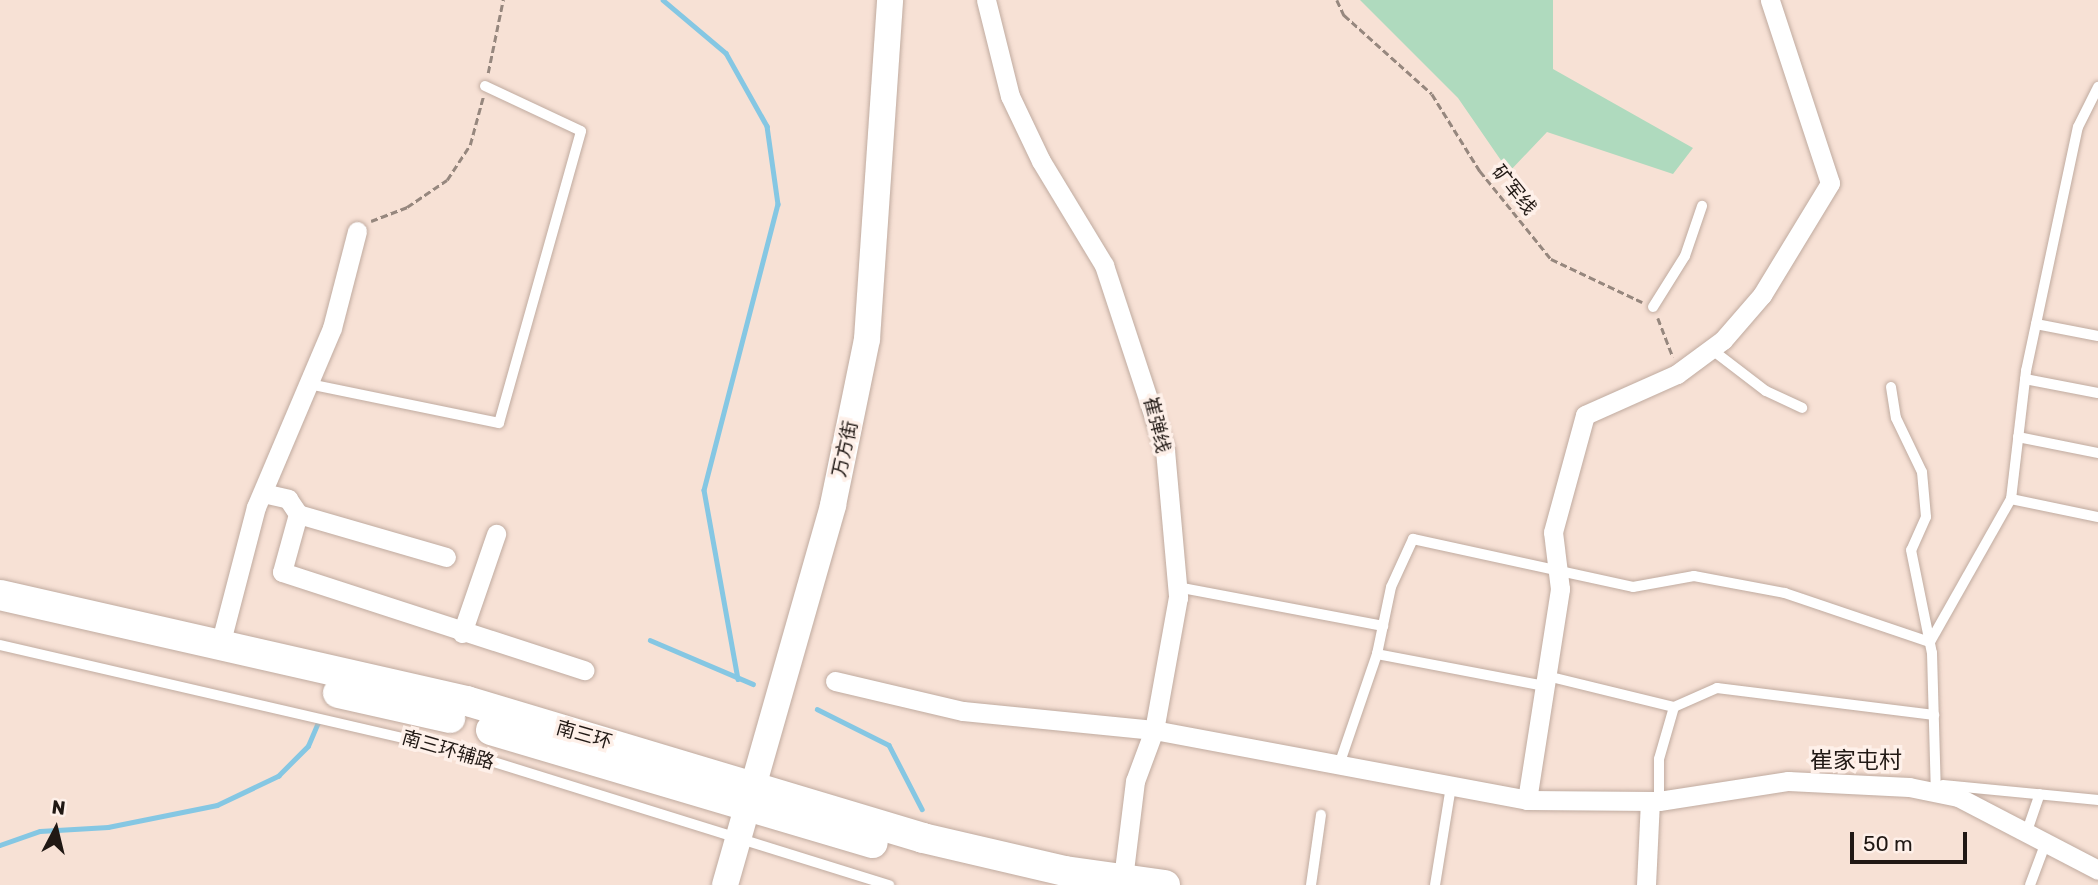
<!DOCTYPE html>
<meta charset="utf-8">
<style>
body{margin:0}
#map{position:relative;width:2098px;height:885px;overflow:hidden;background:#f7e1d5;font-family:Rubik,"Noto Sans SC",sans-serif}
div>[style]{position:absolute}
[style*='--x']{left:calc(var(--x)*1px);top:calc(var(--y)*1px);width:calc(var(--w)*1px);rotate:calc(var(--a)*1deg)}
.green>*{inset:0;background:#afdabe}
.stream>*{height:4.5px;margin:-2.25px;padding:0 2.25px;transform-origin:2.25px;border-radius:2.25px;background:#85c7e3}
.path>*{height:2.5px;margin-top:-1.25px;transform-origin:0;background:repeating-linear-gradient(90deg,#96877e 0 7px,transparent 0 10.5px)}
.roads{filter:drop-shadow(0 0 2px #c0aba0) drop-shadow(0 0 2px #c0aba0)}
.lane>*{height:10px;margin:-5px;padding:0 5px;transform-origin:5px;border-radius:5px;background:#fff}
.street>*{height:19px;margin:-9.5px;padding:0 9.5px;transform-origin:9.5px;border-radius:9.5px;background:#fff}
.secondary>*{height:26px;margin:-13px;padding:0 13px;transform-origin:13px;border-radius:13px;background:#fff}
.primary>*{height:30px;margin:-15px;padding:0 15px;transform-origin:15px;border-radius:15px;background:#fff}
span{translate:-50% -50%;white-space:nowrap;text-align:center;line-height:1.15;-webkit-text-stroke:7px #fef0e9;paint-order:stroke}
.street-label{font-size:19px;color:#201814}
.quarter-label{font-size:23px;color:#201814}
.north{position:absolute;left:21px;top:794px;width:70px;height:70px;-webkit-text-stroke:5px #fef0e9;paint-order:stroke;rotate:7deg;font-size:19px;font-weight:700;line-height:28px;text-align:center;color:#201814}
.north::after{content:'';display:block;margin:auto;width:24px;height:32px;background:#201814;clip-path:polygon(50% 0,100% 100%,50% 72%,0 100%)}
.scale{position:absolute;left:1850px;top:832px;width:117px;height:32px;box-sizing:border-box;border:4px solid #201814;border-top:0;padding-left:9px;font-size:21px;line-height:24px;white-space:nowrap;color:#201814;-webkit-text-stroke:5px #fef0e9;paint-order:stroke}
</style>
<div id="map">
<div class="green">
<i style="clip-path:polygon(1360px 0,1553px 0,1553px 69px,1693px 148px,1673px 174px,1547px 132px,1509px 172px,1458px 98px)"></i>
</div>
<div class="stream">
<i style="--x:663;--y:0;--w:82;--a:40.1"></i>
<i style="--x:726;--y:53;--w:84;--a:60.7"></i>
<i style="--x:767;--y:126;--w:79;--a:82"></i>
<i style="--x:778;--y:204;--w:295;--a:104.5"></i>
<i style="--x:704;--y:490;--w:192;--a:79.8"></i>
<i style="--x:650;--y:640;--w:112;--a:23.1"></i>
<i style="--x:817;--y:709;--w:80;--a:26.6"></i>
<i style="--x:889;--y:745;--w:72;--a:62.7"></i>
<i style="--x:0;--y:845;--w:42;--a:-19.3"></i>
<i style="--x:40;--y:831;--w:68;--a:-3.4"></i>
<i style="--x:108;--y:827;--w:111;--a:-11.4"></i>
<i style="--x:217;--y:805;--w:68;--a:-25.4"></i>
<i style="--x:278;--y:776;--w:42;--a:-45"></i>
<i style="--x:308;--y:746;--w:25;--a:-67"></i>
</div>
<div class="path">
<i style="--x:1337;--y:0;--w:17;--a:65"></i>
<i style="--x:1344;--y:15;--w:118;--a:41.9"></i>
<i style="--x:1432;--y:94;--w:91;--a:58.1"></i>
<i style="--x:1480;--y:171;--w:113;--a:51.1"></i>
<i style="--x:1551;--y:259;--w:101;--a:25.3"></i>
<i style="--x:488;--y:73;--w:75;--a:-78.4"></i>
<i style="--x:371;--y:221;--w:39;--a:-21"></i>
<i style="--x:407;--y:207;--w:48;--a:-34"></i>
<i style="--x:447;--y:180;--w:42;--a:-56.7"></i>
<i style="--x:470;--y:145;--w:50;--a:-74.8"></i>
<i style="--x:1658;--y:318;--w:42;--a:69"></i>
</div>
<div class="roads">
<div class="lane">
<i style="--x:1653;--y:307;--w:60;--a:-57.9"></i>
<i style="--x:1685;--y:256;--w:53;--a:-71.2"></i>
<i style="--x:2036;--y:324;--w:63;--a:11"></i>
<i style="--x:1711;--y:349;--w:69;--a:37.4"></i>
<i style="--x:1766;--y:391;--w:40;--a:25"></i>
<i style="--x:2025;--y:379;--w:74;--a:10.9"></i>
<i style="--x:309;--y:384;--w:194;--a:11.6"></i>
<i style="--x:499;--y:423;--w:303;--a:-74.3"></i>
<i style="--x:581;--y:131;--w:106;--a:-154.9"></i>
<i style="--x:1891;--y:387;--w:31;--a:81"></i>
<i style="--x:1896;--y:418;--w:60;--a:64.3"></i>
<i style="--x:1922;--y:472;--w:45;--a:84.9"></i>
<i style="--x:1926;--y:517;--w:36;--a:114"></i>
<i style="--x:1911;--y:550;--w:105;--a:78.5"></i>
<i style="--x:1932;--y:653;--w:140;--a:88.4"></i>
<i style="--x:2018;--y:437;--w:82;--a:11.3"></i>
<i style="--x:2011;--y:499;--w:89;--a:11.7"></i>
<i style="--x:1177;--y:587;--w:210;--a:10.7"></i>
<i style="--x:0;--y:645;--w:464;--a:13"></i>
<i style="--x:452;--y:749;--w:458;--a:17.3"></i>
<i style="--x:1377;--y:654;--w:68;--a:-78.2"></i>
<i style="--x:1391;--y:587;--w:53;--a:-65.4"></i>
<i style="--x:1413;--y:539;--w:225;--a:12.3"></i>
<i style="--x:1633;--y:587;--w:62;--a:-10.2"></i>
<i style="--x:1694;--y:576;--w:93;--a:10.6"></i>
<i style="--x:1785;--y:593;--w:153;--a:18.7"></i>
<i style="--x:1930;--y:642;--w:164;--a:-60.5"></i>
<i style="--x:2011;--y:499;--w:129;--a:-83.3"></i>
<i style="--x:2026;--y:371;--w:249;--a:-78"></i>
<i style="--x:2078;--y:127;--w:45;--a:-63.4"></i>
<i style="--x:1547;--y:676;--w:131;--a:13.7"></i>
<i style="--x:1674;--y:707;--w:47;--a:-23.8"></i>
<i style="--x:1717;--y:688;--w:219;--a:7.1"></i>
<i style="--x:1339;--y:765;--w:117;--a:-71.1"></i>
<i style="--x:1377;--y:654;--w:171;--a:10.8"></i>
<i style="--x:1943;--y:785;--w:156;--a:5.5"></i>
<i style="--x:1659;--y:801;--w:42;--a:-90"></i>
<i style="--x:1659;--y:759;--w:54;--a:-73.9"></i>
<i style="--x:2027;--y:831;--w:39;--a:-71"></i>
<i style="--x:1311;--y:885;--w:71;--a:-81.9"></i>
<i style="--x:1435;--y:885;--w:100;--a:-80.8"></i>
<i style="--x:2030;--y:885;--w:46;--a:-69.6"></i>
</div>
<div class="street">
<i style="--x:986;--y:0;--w:99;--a:76"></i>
<i style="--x:1010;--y:96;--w:72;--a:64.5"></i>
<i style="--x:1041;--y:161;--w:122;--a:58.8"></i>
<i style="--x:1104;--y:265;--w:195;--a:71.8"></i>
<i style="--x:1165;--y:450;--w:148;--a:84.9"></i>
<i style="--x:1178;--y:597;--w:135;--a:100.2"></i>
<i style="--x:1154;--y:730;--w:54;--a:110.4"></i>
<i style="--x:1135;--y:781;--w:99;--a:97"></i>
<i style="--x:263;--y:493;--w:26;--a:13"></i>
<i style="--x:288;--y:499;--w:18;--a:56"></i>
<i style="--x:298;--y:514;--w:60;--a:105.4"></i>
<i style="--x:282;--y:572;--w:318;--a:18"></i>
<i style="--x:298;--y:514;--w:154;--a:16.2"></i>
<i style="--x:462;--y:633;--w:105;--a:-71"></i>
<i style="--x:220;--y:645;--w:143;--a:-75.4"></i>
<i style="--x:256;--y:507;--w:194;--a:-67"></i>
<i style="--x:332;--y:328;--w:100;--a:-75.5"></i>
<i style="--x:835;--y:681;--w:131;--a:13.2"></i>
<i style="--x:963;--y:711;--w:192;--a:5.7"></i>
<i style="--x:1154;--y:730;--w:380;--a:10.6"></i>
<i style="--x:1527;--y:800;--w:132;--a:0.4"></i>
<i style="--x:1659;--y:801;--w:131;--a:-8.8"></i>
<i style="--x:1788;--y:781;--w:121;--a:2.8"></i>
<i style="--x:1909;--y:787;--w:50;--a:11.5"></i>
<i style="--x:1958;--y:797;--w:158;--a:27.5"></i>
<i style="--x:1527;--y:800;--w:214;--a:-81.1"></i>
<i style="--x:1560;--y:589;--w:57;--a:-97"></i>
<i style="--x:1553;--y:532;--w:121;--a:-74.7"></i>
<i style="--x:1585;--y:415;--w:101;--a:-24"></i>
<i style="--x:1677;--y:374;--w:57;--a:-36.5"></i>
<i style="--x:1723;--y:340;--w:60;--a:-49.1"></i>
<i style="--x:1762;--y:295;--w:131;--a:-58.7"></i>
<i style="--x:1830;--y:183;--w:193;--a:-108.2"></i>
<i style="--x:1646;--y:885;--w:84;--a:-87.3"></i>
</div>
<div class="secondary">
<i style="--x:725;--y:885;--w:395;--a:-74.1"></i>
<i style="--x:833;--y:505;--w:169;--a:-78.4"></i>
<i style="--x:867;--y:339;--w:340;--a:-86.1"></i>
</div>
<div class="primary">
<i style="--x:0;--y:595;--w:479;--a:12.8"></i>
<i style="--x:467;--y:701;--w:476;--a:16.7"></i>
<i style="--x:923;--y:838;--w:146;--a:13.1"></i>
<i style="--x:1065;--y:871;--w:101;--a:8"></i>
<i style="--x:338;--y:693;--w:115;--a:12.6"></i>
<i style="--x:491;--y:730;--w:398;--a:16.5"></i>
</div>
</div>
<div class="street-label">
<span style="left:1514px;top:190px;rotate:51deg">矿军线</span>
<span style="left:1157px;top:425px;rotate:76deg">崔弹线</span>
<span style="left:845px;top:449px;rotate:-78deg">万方街</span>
<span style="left:584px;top:735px;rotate:16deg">南三环</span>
<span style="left:448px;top:750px;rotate:16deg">南三环辅路</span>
</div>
<div class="quarter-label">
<span style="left:1856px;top:760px">崔家屯村</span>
</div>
<div class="north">N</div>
<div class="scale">50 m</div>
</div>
